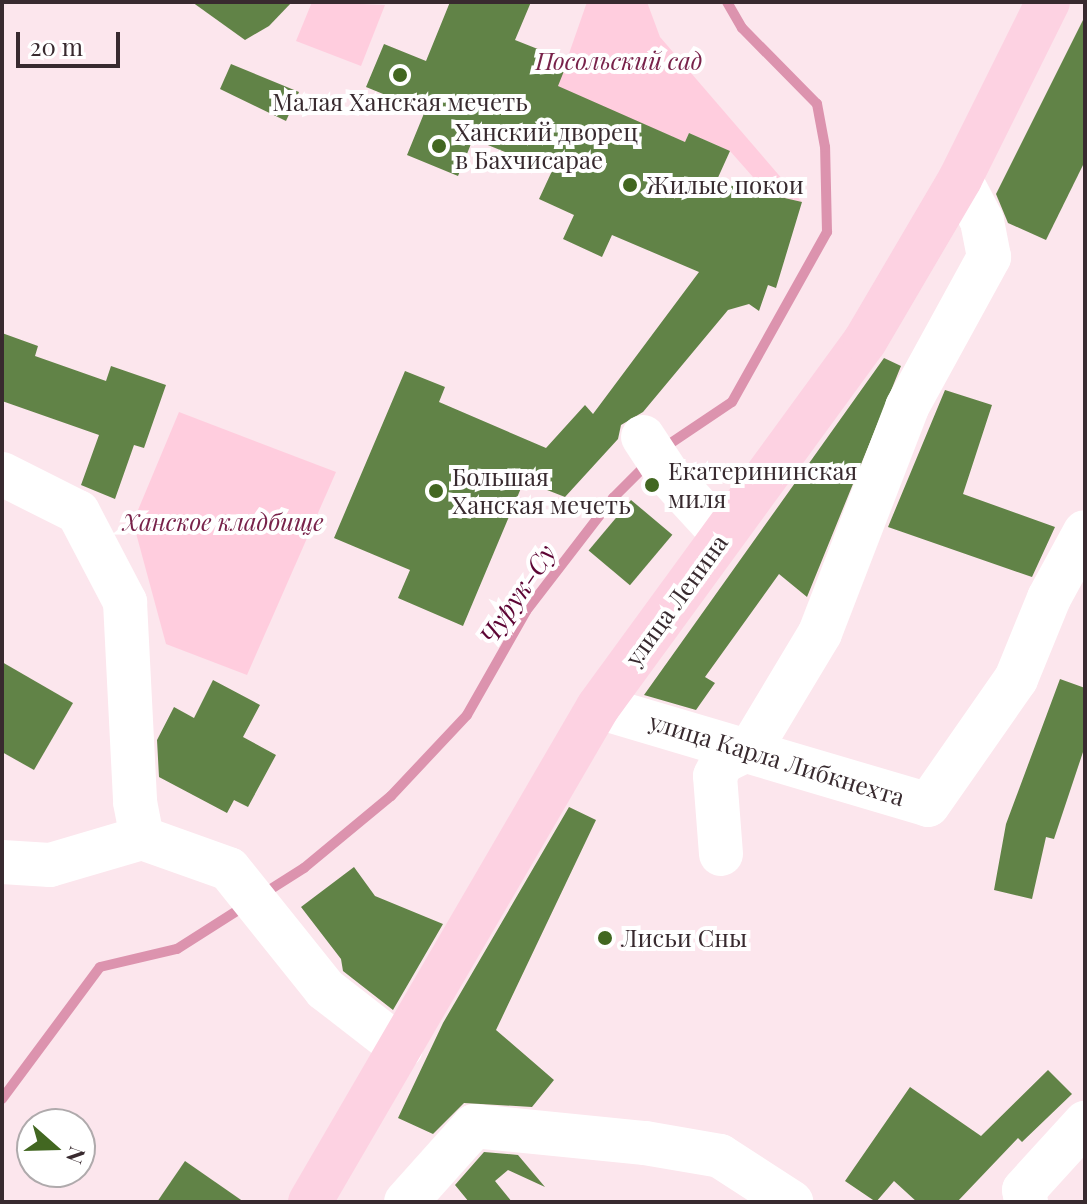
<!DOCTYPE html>
<meta charset="utf-8">
<style>
body{margin:0}
#map{position:relative;width:1087px;height:1204px;overflow:hidden;background:#fce6ed;font-family:"Playfair Display",serif}
div>[style]{position:absolute}
[style*='--x']{left:calc(var(--x)*1px);top:calc(var(--y)*1px);width:calc(var(--w)*1px);rotate:calc(var(--a)*1deg)}
.green>*{inset:0;background:#ffcdde}
.stream>*{height:10px;margin:-5px;padding:0 5px;transform-origin:5px;border-radius:5px;background:#dc93ae}
.building>*{inset:0;background:#618347;transform-origin:0 0}
.minor>*{height:44px;margin:-22px;padding:0 22px;transform-origin:22px;border-radius:22px;background:#fff}
.major>*{height:44px;margin:-22px;padding:0 22px;transform-origin:22px;border-radius:22px;background:#fdd2e2}
.dots>*{width:22px;height:22px;translate:-50% -50%;box-sizing:border-box;border:4px solid #fff;border-radius:50%}
span{translate:-50% -50%;white-space:nowrap;text-align:center;line-height:1.15;-webkit-text-stroke:8px #fff;paint-order:stroke}
.park-label{font-size:24px;color:#78224a;font-style:italic}
.poi-label{font-size:24px;color:#382a2f}
.left{translate:0 -50%;text-align:left}
.street-label{font-size:24px;color:#382a2f}
.water-label{font-size:26px;color:#5d0534;font-style:italic}
.frame{position:absolute;inset:0;border:4px solid #382a2f;pointer-events:none}
.north{position:absolute;left:16px;top:1108px;width:80px;height:80px;box-sizing:border-box;background:#fff;border:2px solid #afaaac;border-radius:50%;rotate:110deg;font-size:22px;font-weight:700;line-height:32px;text-align:center;color:#382a2f}
.north::after{content:'';display:block;margin:auto;width:28px;height:36px;background:#426721;clip-path:polygon(50% 0,100% 100%,50% 72%,0 100%)}
.scale{position:absolute;left:16px;top:32px;width:104px;height:36px;box-sizing:border-box;border:4px solid #382a2f;border-top:0;padding-left:10px;font-size:24px;line-height:28px;white-space:nowrap;color:#382a2f;-webkit-text-stroke:6px #fff;paint-order:stroke}
</style>
<div id="map">
<div class="green">
<i style="clip-path:polygon(312px 2px,385px 5px,361px 66px,296px 41px)"></i>
<i style="clip-path:polygon(587px 2px,647px 2px,660px 37px,802px 202px,767px 193px,730px 151px,689px 133px,685px 142px,557px 88px)"></i>
<i style="clip-path:polygon(179px 412px,336px 472px,247px 675px,166px 644px,133px 522px)"></i>
</div>
<div class="stream">
<i style="--x:662;--y:449;--w:84;--a:-33.9"></i>
<i style="--x:732;--y:402;--w:195;--a:-60.8"></i>
<i style="--x:827;--y:232;--w:85;--a:-91.3"></i>
<i style="--x:825;--y:147;--w:44;--a:-100.5"></i>
<i style="--x:817;--y:104;--w:107;--a:-134.6"></i>
<i style="--x:742;--y:28;--w:30;--a:-120"></i>
<i style="--x:263;--y:894;--w:49;--a:-32.4"></i>
<i style="--x:304;--y:868;--w:113;--a:-39.6"></i>
<i style="--x:391;--y:796;--w:111;--a:-46.8"></i>
<i style="--x:467;--y:715;--w:120;--a:-60.4"></i>
<i style="--x:526;--y:611;--w:143;--a:-52.4"></i>
<i style="--x:613;--y:498;--w:49;--a:-45"></i>
<i style="--x:2;--y:1099;--w:164;--a:-53.4"></i>
<i style="--x:100;--y:967;--w:79;--a:-13.2"></i>
<i style="--x:177;--y:949;--w:82;--a:-32.5"></i>
</div>
<div class="building">
<i style="clip-path:polygon(192px 2px,292px 2px,269px 26px,245px 40px)"></i>
<i style="clip-path:polygon(450px 2px,531px 2px,515px 40px,568px 61px,558px 86px,685px 142px,689px 133px,730px 151px,716px 182px,802px 202px,776px 288px,768px 285px,759px 311px,749px 304px,728px 310px,643px 412px,621px 425px,618px 439px,565px 497px,524px 481px,463px 626px,398px 598px,410px 570px,334px 538px,405px 371px,445px 387px,439px 402px,546px 448px,585px 405px,593px 414px,699px 272px,612px 235px,602px 257px,563px 239px,574px 215px,539px 199px,552px 171px,473px 139px,458px 176px,407px 155px,425px 111px,366px 87px,384px 44px,426px 61px)"></i>
<i style="clip-path:polygon(1085px 16px,1085px 161px,1046px 240px,1008px 223px,996px 194px)"></i>
<i style="clip-path:polygon(231px 64px,299px 92px,286px 121px,220px 89px)"></i>
<i style="clip-path:polygon(2px 333px,38px 346px,35px 356px,106px 381px,111px 366px,166px 385px,144px 448px,134px 445px,115px 499px,81px 485px,99px 435px,2px 401px)"></i>
<i style="clip-path:polygon(884px 358px,901px 366px,807px 597px,779px 574px,705px 677px,715px 683px,696px 710px,644px 695px)"></i>
<i style="clip-path:polygon(945px 390px,992px 405px,963px 494px,1055px 527px,1032px 577px,888px 527px)"></i>
<i style="left:631px;top:500px;width:54px;height:66px;rotate:40deg"></i>
<i style="clip-path:polygon(2px 662px,73px 703px,34px 770px,2px 752px)"></i>
<i style="clip-path:polygon(1060px 679px,1085px 688px,1085px 746px,1054px 839px,1046px 837px,1032px 899px,994px 890px,1006px 824px)"></i>
<i style="clip-path:polygon(213px 680px,260px 705px,243px 737px,276px 755px,248px 807px,234px 800px,227px 813px,159px 777px,157px 740px,174px 707px,194px 718px)"></i>
<i style="clip-path:polygon(569px 807px,596px 820px,496px 1030px,554px 1080px,532px 1107px,464px 1103px,433px 1134px,398px 1118px,443px 1023px)"></i>
<i style="clip-path:polygon(354px 867px,375px 896px,443px 924px,393px 1010px,343px 971px,341px 959px,301px 907px)"></i>
<i style="clip-path:polygon(1048px 1070px,1072px 1094px,1022px 1142px,1018px 1138px,957px 1202px,917px 1202px,894px 1181px,876px 1202px,845px 1181px,910px 1087px,981px 1136px)"></i>
<i style="clip-path:polygon(484px 1152px,518px 1155px,545px 1187px,508px 1170px,495px 1181px,512px 1202px,469px 1202px,455px 1185px)"></i>
<i style="clip-path:polygon(185px 1161px,244px 1202px,157px 1202px)"></i>
</div>
<div class="minor">
<i style="--x:643;--y:437;--w:45;--a:56.7"></i>
<i style="--x:668;--y:475;--w:81;--a:47.5"></i>
<i style="--x:2;--y:474;--w:85;--a:26.6"></i>
<i style="--x:78;--y:512;--w:102;--a:62.4"></i>
<i style="--x:125;--y:602;--w:200;--a:87.1"></i>
<i style="--x:135;--y:802;--w:37;--a:79"></i>
<i style="--x:598;--y:707;--w:344;--a:16.5"></i>
<i style="--x:928;--y:805;--w:154;--a:-55.1"></i>
<i style="--x:1016;--y:679;--w:87;--a:-67.8"></i>
<i style="--x:1049;--y:598;--w:75;--a:-61.4"></i>
<i style="--x:142;--y:838;--w:92;--a:19.6"></i>
<i style="--x:229;--y:869;--w:154;--a:51.3"></i>
<i style="--x:325;--y:989;--w:96;--a:37.8"></i>
<i style="--x:721;--y:854;--w:78;--a:-94.4"></i>
<i style="--x:715;--y:776;--w:16;--a:-63"></i>
<i style="--x:722;--y:762;--w:32;--a:-26"></i>
<i style="--x:751;--y:748;--w:134;--a:-59"></i>
<i style="--x:820;--y:633;--w:242;--a:-68.9"></i>
<i style="--x:907;--y:407;--w:171;--a:-61.3"></i>
<i style="--x:989;--y:257;--w:37;--a:-101"></i>
<i style="--x:982;--y:221;--w:47;--a:-117.6"></i>
<i style="--x:2;--y:862;--w:48;--a:3.6"></i>
<i style="--x:50;--y:865;--w:96;--a:-16.4"></i>
<i style="--x:406;--y:1202;--w:102;--a:-48.2"></i>
<i style="--x:474;--y:1126;--w:172;--a:5.7"></i>
<i style="--x:645;--y:1143;--w:76;--a:9.8"></i>
<i style="--x:720;--y:1156;--w:85;--a:32.9"></i>
<i style="--x:1026;--y:1202;--w:12;--a:-99"></i>
<i style="--x:1024;--y:1190;--w:91;--a:-47.7"></i>
</div>
<div class="major">
<i style="--x:310;--y:1202;--w:573;--a:-59.81"></i>
<i style="--x:598;--y:707;--w:453;--a:-53.9"></i>
<i style="--x:865;--y:341;--w:188;--a:-59.6"></i>
<i style="--x:960;--y:179;--w:198;--a:-63.6"></i>
</div>
<div class="dots">
<i style="left:400px;top:75px;background:#426721"></i>
<i style="left:439px;top:146px;background:#426721"></i>
<i style="left:630px;top:185px;background:#426721"></i>
<i style="left:652px;top:485px;background:#426721"></i>
<i style="left:436px;top:491px;background:#426721"></i>
<i style="left:605px;top:938px;background:#426721"></i>
</div>
<div class="park-label">
<span style="left:619px;top:61px">Посольский сад</span>
<span style="left:223px;top:522px">Ханское кладбище</span>
</div>
<div class="poi-label">
<span style="left:400px;top:102px">Малая Ханская мечеть</span>
<span class="left" style="left:455px;top:146px">Ханский дворец<br>в Бахчисарае</span>
<span class="left" style="left:646px;top:185px">Жилые покои</span>
<span class="left" style="left:668px;top:485px">Екатерининская<br>миля</span>
<span class="left" style="left:452px;top:491px">Большая<br>Ханская мечеть</span>
<span class="left" style="left:621px;top:938px">Лисьи Сны</span>
</div>
<div class="street-label">
<span style="left:676px;top:600px;rotate:-54deg">улица Ленина</span>
<span style="left:777px;top:759px;rotate:17deg">улица Карла Либкнехта</span>
</div>
<div class="water-label">
<span style="left:517px;top:594px;rotate:-56deg">Чурук-Су</span>
</div>
<div class="frame"></div>
<div class="north">N</div>
<div class="scale">20 m</div>
</div>
